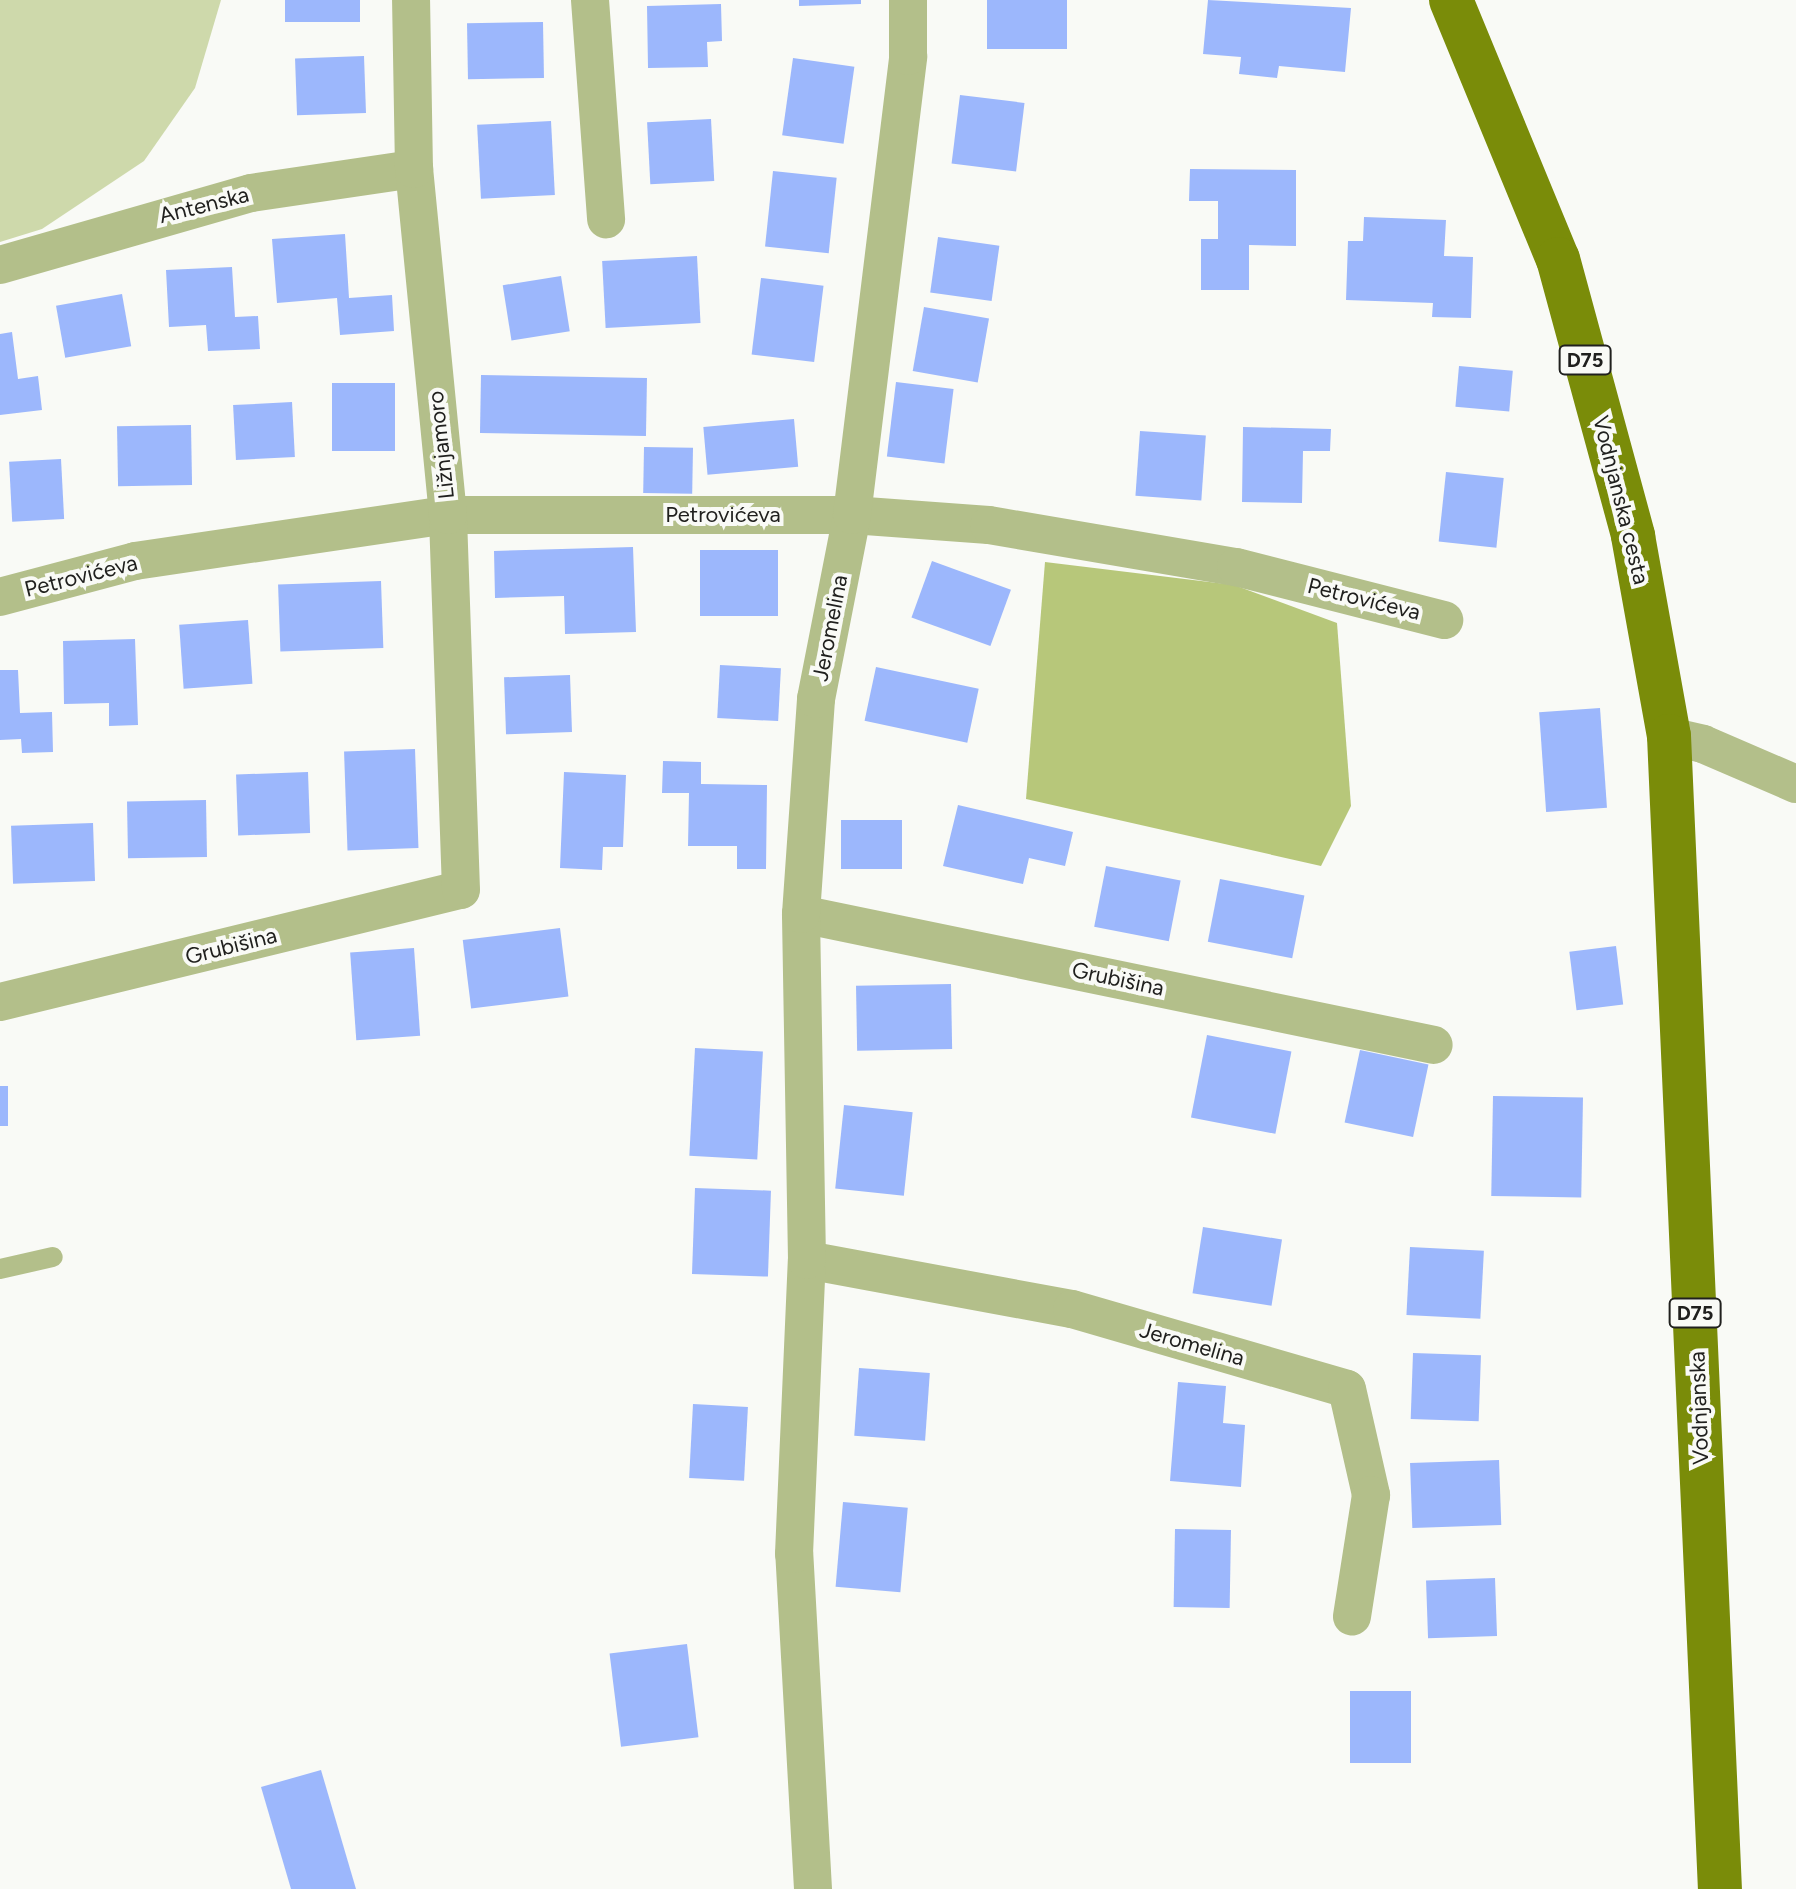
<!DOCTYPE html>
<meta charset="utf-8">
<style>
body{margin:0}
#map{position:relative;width:1796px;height:1889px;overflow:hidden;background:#f9faf6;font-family:Figtree,sans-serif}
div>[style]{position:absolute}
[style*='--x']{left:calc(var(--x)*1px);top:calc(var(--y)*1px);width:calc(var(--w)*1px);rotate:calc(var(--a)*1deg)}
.green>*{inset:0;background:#ced9ab}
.forest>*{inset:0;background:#b7c77a}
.building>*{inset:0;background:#9cb7fc;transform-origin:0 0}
.service>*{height:20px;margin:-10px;padding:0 10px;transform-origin:10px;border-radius:10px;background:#b3bf8a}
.minor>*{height:38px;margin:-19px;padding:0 19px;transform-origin:19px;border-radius:19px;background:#b3bf8a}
.primary>*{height:44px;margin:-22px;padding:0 22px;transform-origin:22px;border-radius:22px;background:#7a8c09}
span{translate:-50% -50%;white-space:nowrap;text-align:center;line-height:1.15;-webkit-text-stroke:8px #f9faf6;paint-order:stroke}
.shield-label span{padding:2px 6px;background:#f9faf6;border:2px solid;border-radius:6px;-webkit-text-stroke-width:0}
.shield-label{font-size:20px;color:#20201e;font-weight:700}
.street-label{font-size:22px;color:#20201e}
</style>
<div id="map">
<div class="green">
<i style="clip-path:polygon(0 0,221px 0,195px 88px,144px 161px,42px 229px,0 242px)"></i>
</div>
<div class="forest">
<i style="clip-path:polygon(1045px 562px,1234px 585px,1337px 623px,1351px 806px,1321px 866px,1026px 799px)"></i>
</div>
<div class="building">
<i style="left:285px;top:0;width:75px;height:22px"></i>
<i style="clip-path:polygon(799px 0,861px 0,861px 4px,799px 6px)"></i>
<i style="left:987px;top:0;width:80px;height:49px"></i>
<i style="clip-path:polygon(1208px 0,1351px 8px,1345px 72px,1279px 66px,1277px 78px,1239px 74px,1241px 57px,1203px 54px)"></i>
<i style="clip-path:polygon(721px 4px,722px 41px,707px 42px,708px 67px,648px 68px,647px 6px)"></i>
<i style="left:543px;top:22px;width:56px;height:76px;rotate:89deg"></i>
<i style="left:364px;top:56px;width:57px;height:69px;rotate:88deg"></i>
<i style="left:793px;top:58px;width:62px;height:78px;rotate:8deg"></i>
<i style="left:960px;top:95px;width:65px;height:69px;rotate:7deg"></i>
<i style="left:711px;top:119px;width:62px;height:64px;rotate:87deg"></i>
<i style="left:551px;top:121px;width:74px;height:74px;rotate:87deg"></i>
<i style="clip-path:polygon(1190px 169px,1296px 170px,1296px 246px,1249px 245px,1249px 290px,1201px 290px,1201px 239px,1218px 239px,1218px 201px,1189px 201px)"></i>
<i style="left:773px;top:171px;width:64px;height:76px;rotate:6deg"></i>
<i style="clip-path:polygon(1364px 217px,1446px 220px,1444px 256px,1473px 257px,1471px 318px,1432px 317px,1433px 303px,1346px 300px,1348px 241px,1363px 241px)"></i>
<i style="clip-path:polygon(345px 234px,349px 298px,392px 295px,394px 331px,340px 335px,337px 298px,277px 303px,272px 239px)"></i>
<i style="left:938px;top:237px;width:62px;height:56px;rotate:8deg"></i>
<i style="left:697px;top:256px;width:67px;height:95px;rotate:87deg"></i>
<i style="clip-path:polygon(232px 267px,235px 317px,258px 316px,260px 349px,208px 351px,206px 325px,169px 327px,166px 270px)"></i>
<i style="left:561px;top:276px;width:56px;height:59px;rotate:81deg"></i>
<i style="left:761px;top:278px;width:63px;height:77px;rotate:7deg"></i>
<i style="left:122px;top:294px;width:53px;height:67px;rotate:80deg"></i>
<i style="left:924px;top:307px;width:66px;height:65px;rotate:10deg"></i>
<i style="clip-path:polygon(12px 332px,18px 379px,38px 376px,42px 410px,0 415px,0 334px)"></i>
<i style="left:1459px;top:366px;width:54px;height:41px;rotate:5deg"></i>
<i style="left:481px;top:375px;width:166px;height:58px;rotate:1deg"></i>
<i style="left:896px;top:382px;width:58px;height:75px;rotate:7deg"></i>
<i style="left:395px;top:383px;width:68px;height:63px;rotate:90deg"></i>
<i style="left:292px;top:402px;width:55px;height:59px;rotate:87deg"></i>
<i style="left:794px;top:419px;width:48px;height:91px;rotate:85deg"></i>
<i style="left:191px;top:425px;width:60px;height:74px;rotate:89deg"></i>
<i style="clip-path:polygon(1243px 427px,1331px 429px,1330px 451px,1303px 451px,1302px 503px,1242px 502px)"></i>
<i style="left:1140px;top:431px;width:66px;height:65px;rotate:4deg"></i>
<i style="left:644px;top:447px;width:49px;height:46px;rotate:1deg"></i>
<i style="left:61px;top:459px;width:60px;height:52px;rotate:87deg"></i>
<i style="left:1446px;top:472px;width:58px;height:70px;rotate:6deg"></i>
<i style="clip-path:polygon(633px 547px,636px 632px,565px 634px,564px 596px,495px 598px,494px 551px)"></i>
<i style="left:700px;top:550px;width:78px;height:66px"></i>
<i style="left:932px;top:561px;width:84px;height:60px;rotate:20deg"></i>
<i style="left:381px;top:581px;width:67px;height:103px;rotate:88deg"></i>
<i style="left:248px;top:620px;width:64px;height:69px;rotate:86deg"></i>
<i style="clip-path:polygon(135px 639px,138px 725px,109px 726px,109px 703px,64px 704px,63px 641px)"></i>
<i style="left:720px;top:665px;width:61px;height:53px;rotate:3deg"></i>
<i style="left:876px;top:667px;width:105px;height:55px;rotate:12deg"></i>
<i style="clip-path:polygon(0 670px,18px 670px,20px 713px,52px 712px,53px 752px,22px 753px,21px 739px,0 740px)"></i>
<i style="left:570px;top:675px;width:57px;height:66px;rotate:88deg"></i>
<i style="left:1600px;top:708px;width:100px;height:61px;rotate:86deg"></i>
<i style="left:415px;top:749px;width:99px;height:71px;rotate:88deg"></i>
<i style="clip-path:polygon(663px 761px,701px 762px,701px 784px,767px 785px,766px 869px,737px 869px,737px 846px,688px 846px,689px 793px,662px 793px)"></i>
<i style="left:308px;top:772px;width:61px;height:72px;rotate:88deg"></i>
<i style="clip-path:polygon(564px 772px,626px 775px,623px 847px,603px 847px,602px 870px,560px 868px)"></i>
<i style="left:206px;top:800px;width:57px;height:79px;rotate:89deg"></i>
<i style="clip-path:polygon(958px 805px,1073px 832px,1065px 866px,1029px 858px,1023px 884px,943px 866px)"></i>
<i style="left:841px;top:820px;width:61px;height:49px"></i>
<i style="left:93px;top:823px;width:58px;height:82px;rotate:88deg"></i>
<i style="left:1106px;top:866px;width:76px;height:62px;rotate:11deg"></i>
<i style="left:1220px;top:879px;width:86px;height:64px;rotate:11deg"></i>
<i style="left:560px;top:928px;width:69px;height:98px;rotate:83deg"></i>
<i style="left:1616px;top:946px;width:59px;height:47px;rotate:83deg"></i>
<i style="left:414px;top:948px;width:88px;height:64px;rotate:86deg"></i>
<i style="left:951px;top:984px;width:65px;height:95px;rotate:89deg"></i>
<i style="left:1207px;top:1035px;width:86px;height:84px;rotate:11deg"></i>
<i style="left:695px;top:1048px;width:68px;height:108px;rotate:3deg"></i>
<i style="left:1360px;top:1050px;width:70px;height:74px;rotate:12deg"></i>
<i style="left:0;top:1086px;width:8px;height:40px"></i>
<i style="left:1493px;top:1096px;width:90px;height:100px;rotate:1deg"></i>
<i style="left:844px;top:1105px;width:69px;height:84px;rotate:6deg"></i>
<i style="left:695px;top:1188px;width:76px;height:86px;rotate:2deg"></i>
<i style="left:1203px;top:1227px;width:80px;height:67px;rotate:9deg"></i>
<i style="left:1410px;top:1247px;width:74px;height:68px;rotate:3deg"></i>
<i style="left:1413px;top:1353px;width:68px;height:66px;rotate:2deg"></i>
<i style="left:859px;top:1368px;width:71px;height:68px;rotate:4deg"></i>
<i style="clip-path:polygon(1178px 1382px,1226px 1386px,1223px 1423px,1245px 1425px,1241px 1487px,1170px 1481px)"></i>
<i style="left:693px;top:1404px;width:55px;height:74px;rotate:3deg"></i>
<i style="left:1499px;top:1460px;width:65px;height:89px;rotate:88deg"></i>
<i style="left:843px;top:1502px;width:65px;height:85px;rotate:5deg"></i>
<i style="left:1175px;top:1529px;width:56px;height:78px;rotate:1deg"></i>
<i style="left:1495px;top:1578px;width:58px;height:69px;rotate:88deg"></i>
<i style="left:687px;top:1644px;width:94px;height:78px;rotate:83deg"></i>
<i style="left:1350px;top:1691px;width:61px;height:72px"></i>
<i style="clip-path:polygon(321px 1770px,356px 1889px,291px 1889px,261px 1787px)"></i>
</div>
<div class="service">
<i style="--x:0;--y:1269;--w:54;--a:-12.8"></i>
</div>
<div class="minor">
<i style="--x:590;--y:0;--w:220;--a:85.8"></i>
<i style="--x:0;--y:265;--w:261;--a:-16"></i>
<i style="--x:251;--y:193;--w:165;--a:-8.4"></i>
<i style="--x:0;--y:597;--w:140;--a:-14.9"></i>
<i style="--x:135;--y:561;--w:316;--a:-8.4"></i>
<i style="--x:448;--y:515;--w:404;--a:0"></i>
<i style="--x:852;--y:515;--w:137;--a:4.2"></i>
<i style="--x:989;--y:525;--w:251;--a:9.7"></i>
<i style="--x:1236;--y:567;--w:215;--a:14.3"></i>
<i style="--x:1669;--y:736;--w:35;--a:13"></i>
<i style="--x:1703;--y:744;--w:101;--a:23.3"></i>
<i style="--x:801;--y:914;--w:646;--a:11.69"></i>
<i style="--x:0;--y:1002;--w:474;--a:-13.7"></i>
<i style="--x:461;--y:890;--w:375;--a:-92"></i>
<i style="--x:448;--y:515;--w:348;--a:-95.6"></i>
<i style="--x:414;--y:169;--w:169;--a:-91"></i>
<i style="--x:807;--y:1260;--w:269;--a:10.5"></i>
<i style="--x:1072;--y:1309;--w:286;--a:16.2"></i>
<i style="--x:1347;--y:1389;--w:109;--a:77.2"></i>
<i style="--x:1371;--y:1495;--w:123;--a:98.9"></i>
<i style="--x:813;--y:1889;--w:336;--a:-93.2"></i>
<i style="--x:794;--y:1554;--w:294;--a:-87.5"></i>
<i style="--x:807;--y:1260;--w:346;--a:-91"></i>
<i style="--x:801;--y:914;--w:216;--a:-86"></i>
<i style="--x:816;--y:699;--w:187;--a:-78.9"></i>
<i style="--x:852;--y:515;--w:462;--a:-83"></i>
<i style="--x:908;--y:56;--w:56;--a:-90"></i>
</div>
<div class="primary">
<i style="--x:1451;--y:0;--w:280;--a:67.6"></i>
<i style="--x:1558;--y:259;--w:287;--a:74.8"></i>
<i style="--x:1633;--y:536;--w:203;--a:79.8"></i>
<i style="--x:1669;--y:736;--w:1154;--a:87.47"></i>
</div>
<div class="shield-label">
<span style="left:1585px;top:360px">D75</span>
<span style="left:1695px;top:1313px">D75</span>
</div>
<div class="street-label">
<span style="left:204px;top:205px;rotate:-14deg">Antenska</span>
<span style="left:441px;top:445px;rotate:-96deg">Ližnjamoro</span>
<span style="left:1621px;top:500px;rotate:76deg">Vodnjanska cesta</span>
<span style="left:723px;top:515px">Petrovićeva</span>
<span style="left:81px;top:576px;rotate:-14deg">Petrovićeva</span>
<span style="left:1364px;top:599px;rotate:14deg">Petrovićeva</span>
<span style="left:830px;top:628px;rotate:-79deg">Jeromelina</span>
<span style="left:231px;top:946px;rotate:-14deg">Grubišina</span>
<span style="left:1118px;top:979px;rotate:12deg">Grubišina</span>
<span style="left:1192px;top:1344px;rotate:16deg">Jeromelina</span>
<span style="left:1699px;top:1408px;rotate:-92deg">Vodnjanska</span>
</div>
</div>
